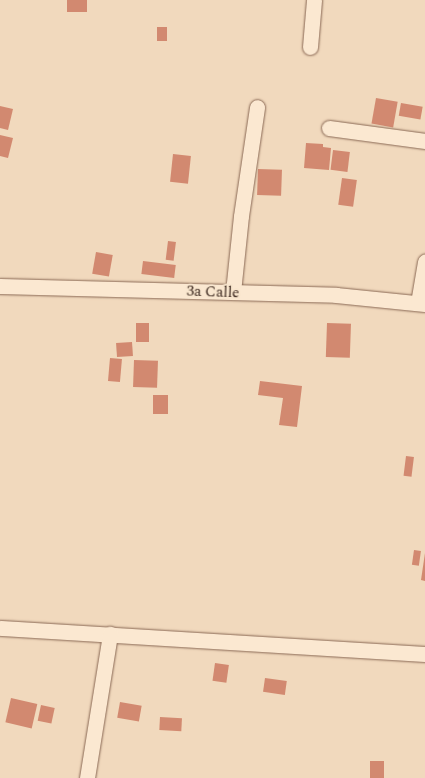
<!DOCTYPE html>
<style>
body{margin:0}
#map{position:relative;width:425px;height:778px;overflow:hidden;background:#f1d9bd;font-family:Spectral,serif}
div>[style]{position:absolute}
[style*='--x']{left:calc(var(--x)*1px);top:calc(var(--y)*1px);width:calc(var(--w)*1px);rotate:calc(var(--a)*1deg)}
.building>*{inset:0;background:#d28970;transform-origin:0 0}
.roads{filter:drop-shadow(0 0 1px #8a6955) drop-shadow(0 0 1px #8a6955)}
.street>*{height:15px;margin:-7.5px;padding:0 7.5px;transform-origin:7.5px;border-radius:7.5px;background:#fbe8d1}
span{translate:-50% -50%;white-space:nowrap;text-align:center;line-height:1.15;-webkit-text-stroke:3.5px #f8e5cd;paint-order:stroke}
.street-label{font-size:15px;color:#38241b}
</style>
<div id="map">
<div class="building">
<i style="left:67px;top:0;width:20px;height:12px"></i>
<i style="left:157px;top:27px;width:10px;height:14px"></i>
<i style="left:376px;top:98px;width:22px;height:26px;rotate:10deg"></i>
<i style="left:401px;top:103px;width:22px;height:13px;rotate:10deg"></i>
<i style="clip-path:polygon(0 106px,13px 109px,8px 130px,0 128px)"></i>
<i style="clip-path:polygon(0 135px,13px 138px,8px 158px,0 156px)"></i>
<i style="clip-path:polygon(306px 143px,323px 144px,323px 147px,331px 148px,329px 170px,304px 168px)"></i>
<i style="left:333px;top:150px;width:17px;height:20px;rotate:7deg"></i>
<i style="left:173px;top:154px;width:18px;height:28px;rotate:6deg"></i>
<i style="left:258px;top:169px;width:24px;height:26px;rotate:2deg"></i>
<i style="left:342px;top:178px;width:15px;height:27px;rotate:8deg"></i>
<i style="left:168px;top:241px;width:8px;height:19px;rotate:7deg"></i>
<i style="left:96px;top:252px;width:17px;height:22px;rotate:10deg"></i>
<i style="left:143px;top:261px;width:33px;height:13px;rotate:7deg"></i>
<i style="left:136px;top:323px;width:13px;height:19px"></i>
<i style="left:327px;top:323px;width:24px;height:34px;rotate:2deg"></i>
<i style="left:132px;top:342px;width:14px;height:16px;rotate:86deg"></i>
<i style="left:110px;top:358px;width:12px;height:23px;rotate:5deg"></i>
<i style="left:134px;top:360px;width:24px;height:27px;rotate:2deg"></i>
<i style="clip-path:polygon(260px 381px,302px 386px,297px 427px,279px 425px,283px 398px,258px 395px)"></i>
<i style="left:153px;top:395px;width:15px;height:19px"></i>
<i style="left:406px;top:456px;width:8px;height:20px;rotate:7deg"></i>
<i style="left:414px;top:550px;width:7px;height:15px;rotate:8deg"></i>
<i style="clip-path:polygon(425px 553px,425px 581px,421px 580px)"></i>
<i style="left:215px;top:663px;width:14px;height:18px;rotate:8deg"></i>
<i style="left:265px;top:678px;width:22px;height:14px;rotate:8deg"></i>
<i style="left:11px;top:698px;width:27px;height:25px;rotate:13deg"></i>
<i style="left:120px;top:702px;width:22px;height:16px;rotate:10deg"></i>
<i style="left:41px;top:705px;width:14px;height:16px;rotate:12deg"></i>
<i style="left:160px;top:717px;width:22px;height:13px;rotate:3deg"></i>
<i style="left:370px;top:761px;width:14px;height:17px"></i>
</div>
<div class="roads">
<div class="street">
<i style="--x:310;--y:47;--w:47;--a:-85.1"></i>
<i style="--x:329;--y:128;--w:97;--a:7.7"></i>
<i style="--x:0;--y:286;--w:336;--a:1.5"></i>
<i style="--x:336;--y:295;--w:89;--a:5.8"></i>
<i style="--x:233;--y:292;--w:76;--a:-84"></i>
<i style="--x:241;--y:216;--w:110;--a:-81.6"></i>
<i style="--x:418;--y:303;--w:42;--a:-80.3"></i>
<i style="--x:0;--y:628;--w:426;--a:3.5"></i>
<i style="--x:87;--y:778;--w:146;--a:-80.9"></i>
</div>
</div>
<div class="street-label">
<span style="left:213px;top:292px;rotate:2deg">3a Calle</span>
</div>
</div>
